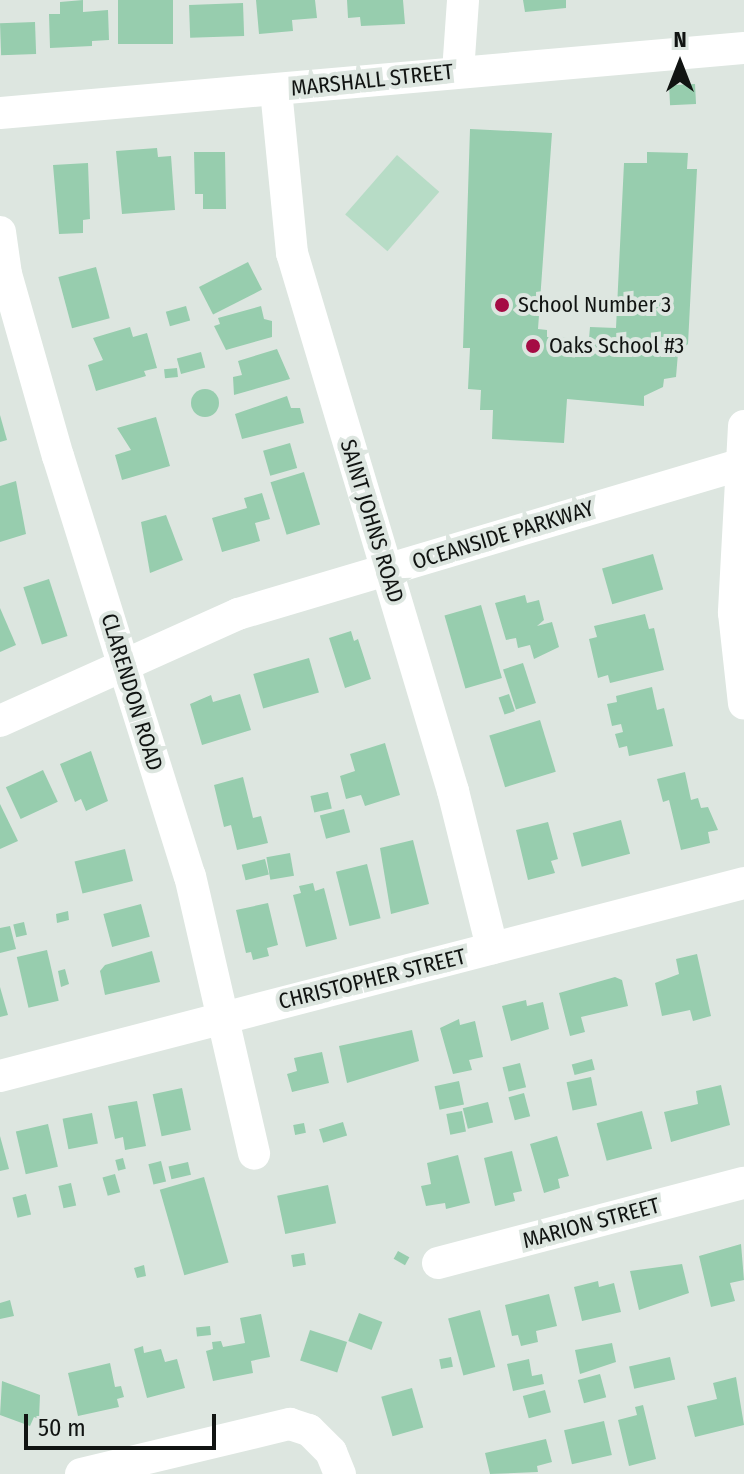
<!DOCTYPE html>
<style>
body{margin:0}
#map{position:relative;width:744px;height:1474px;overflow:hidden;background:#dde6e0;font-family:"Fira Sans Condensed",sans-serif}
div>[style]{position:absolute}
[style*='--x']{left:calc(var(--x)*1px);top:calc(var(--y)*1px);width:calc(var(--w)*1px);rotate:calc(var(--a)*1deg)}
.green>*{inset:0;background:#b7dcc6;transform-origin:0 0}
.building>*{inset:0;background:#97cdae;transform-origin:0 0}
.round{border-radius:50%}
.minor>*{height:32px;margin:-16px;padding:0 16px;transform-origin:16px;border-radius:16px;background:#fff}
.dots>*{width:22px;height:22px;translate:-50% -50%;box-sizing:border-box;border:4px solid #dde6e0;border-radius:50%}
span{translate:-50% -50%;white-space:nowrap;text-align:center;line-height:1.15;-webkit-text-stroke:8px #dde6e0;paint-order:stroke}
.street-label{font-size:22px;color:#111412}
.poi-label{font-size:22px;color:#111412}
.left{translate:0 -50%;text-align:left}
.north{position:absolute;left:640px;top:24px;width:80px;height:80px;-webkit-text-stroke:6px #dde6e0;paint-order:stroke;rotate:0deg;font-size:22px;font-weight:700;line-height:32px;text-align:center;color:#111412}
.north::after{content:'';display:block;margin:auto;width:28px;height:36px;background:#111412;clip-path:polygon(50% 0,100% 100%,50% 72%,0 100%)}
.scale{position:absolute;left:24px;top:1414px;width:192px;height:36px;box-sizing:border-box;border:4px solid #111412;border-top:0;padding-left:10px;font-size:24px;line-height:28px;white-space:nowrap;color:#111412;-webkit-text-stroke:6px #dde6e0;paint-order:stroke}
</style>
<div id="map">
<div class="green">
<i style="left:397px;top:155px;width:56px;height:79px;rotate:41deg"></i>
</div>
<div class="building">
<i style="clip-path:polygon(83px 0,83px 12px,108px 10px,109px 40px,92px 41px,92px 46px,50px 48px,49px 14px,60px 14px,60px 2px)"></i>
<i style="left:118px;top:0;width:55px;height:44px"></i>
<i style="clip-path:polygon(256px 0,315px 0,317px 18px,292px 20px,293px 31px,259px 34px)"></i>
<i style="clip-path:polygon(347px 0,403px 0,405px 24px,361px 26px,360px 17px,348px 18px)"></i>
<i style="clip-path:polygon(523px 0,566px 0,566px 8px,525px 12px)"></i>
<i style="left:243px;top:3px;width:33px;height:54px;rotate:88deg"></i>
<i style="left:35px;top:22px;width:32px;height:35px;rotate:88deg"></i>
<i style="left:695px;top:84px;width:20px;height:26px;rotate:87deg"></i>
<i style="clip-path:polygon(470px 129px,552px 133px,538px 329px,547px 330px,547px 337px,589px 339px,590px 327px,616px 328px,624px 163px,647px 163px,647px 152px,688px 153px,687px 169px,697px 169px,688px 344px,678px 353px,676px 377px,664px 379px,663px 387px,644px 396px,644px 406px,567px 399px,564px 443px,492px 439px,493px 410px,480px 410px,481px 390px,468px 389px,470px 348px,463px 348px)"></i>
<i style="clip-path:polygon(157px 148px,158px 157px,171px 156px,175px 210px,122px 214px,116px 151px)"></i>
<i style="clip-path:polygon(194px 152px,225px 152px,226px 209px,203px 209px,203px 194px,195px 194px)"></i>
<i style="clip-path:polygon(88px 163px,90px 219px,83px 220px,83px 233px,59px 234px,53px 165px)"></i>
<i style="left:248px;top:262px;width:31px;height:55px;rotate:63deg"></i>
<i style="left:96px;top:267px;width:53px;height:39px;rotate:75deg"></i>
<i style="left:186px;top:306px;width:15px;height:21px;rotate:74deg"></i>
<i style="clip-path:polygon(261px 306px,264px 319px,272px 321px,272px 337px,226px 350px,214px 326px,220px 324px,218px 318px)"></i>
<i style="clip-path:polygon(130px 327px,133px 337px,147px 333px,157px 368px,144px 371px,146px 376px,96px 391px,88px 365px,103px 360px,93px 338px)"></i>
<i style="clip-path:polygon(277px 349px,290px 379px,234px 395px,233px 377px,242px 375px,238px 361px)"></i>
<i style="left:201px;top:352px;width:16px;height:25px;rotate:75deg"></i>
<i style="left:177px;top:368px;width:9px;height:13px;rotate:84deg"></i>
<i class="round" style="left:191px;top:389px;width:28px;height:28px"></i>
<i style="clip-path:polygon(287px 396px,291px 408px,300px 408px,304px 423px,242px 439px,235px 414px)"></i>
<i style="clip-path:polygon(0 415px,7px 440px,0 442px)"></i>
<i style="clip-path:polygon(156px 417px,170px 466px,122px 480px,115px 455px,131px 450px,117px 428px)"></i>
<i style="left:290px;top:443px;width:26px;height:28px;rotate:74deg"></i>
<i style="left:304px;top:472px;width:55px;height:35px;rotate:73deg"></i>
<i style="clip-path:polygon(16px 481px,26px 534px,0 542px,0 486px)"></i>
<i style="clip-path:polygon(262px 493px,270px 519px,255px 523px,260px 541px,222px 552px,212px 518px,247px 508px,244px 498px)"></i>
<i style="clip-path:polygon(166px 515px,183px 560px,150px 573px,141px 522px)"></i>
<i style="left:653px;top:554px;width:37px;height:53px;rotate:74deg"></i>
<i style="left:49px;top:579px;width:60px;height:27px;rotate:72deg"></i>
<i style="clip-path:polygon(525px 595px,527px 603px,539px 600px,544px 620px,537px 626px,552px 622px,559px 647px,534px 659px,530px 645px,518px 648px,516px 638px,506px 640px,495px 603px)"></i>
<i style="left:481px;top:605px;width:76px;height:38px;rotate:74deg"></i>
<i style="clip-path:polygon(0 608px,16px 645px,0 652px)"></i>
<i style="clip-path:polygon(645px 614px,649px 629px,654px 628px,664px 670px,610px 683px,608px 675px,598px 678px,589px 639px,597px 637px,594px 626px)"></i>
<i style="clip-path:polygon(351px 631px,354px 641px,358px 639px,371px 679px,345px 688px,329px 638px)"></i>
<i style="left:309px;top:658px;width:36px;height:58px;rotate:74deg"></i>
<i style="left:523px;top:663px;width:42px;height:21px;rotate:72deg"></i>
<i style="clip-path:polygon(652px 687px,657px 710px,664px 708px,673px 746px,629px 756px,627px 746px,619px 748px,615px 734px,623px 732px,621px 724px,612px 726px,607px 704px,617px 702px,616px 696px)"></i>
<i style="clip-path:polygon(240px 694px,251px 730px,202px 745px,190px 704px,211px 695px,213px 702px)"></i>
<i style="left:509px;top:694px;width:18px;height:11px;rotate:71deg"></i>
<i style="left:540px;top:720px;width:54px;height:53px;rotate:73deg"></i>
<i style="clip-path:polygon(385px 743px,400px 795px,365px 806px,361px 795px,346px 799px,340px 776px,355px 771px,350px 754px)"></i>
<i style="clip-path:polygon(91px 751px,108px 801px,86px 811px,81px 799px,75px 802px,60px 764px)"></i>
<i style="left:43px;top:770px;width:35px;height:41px;rotate:65deg"></i>
<i style="clip-path:polygon(685px 772px,691px 800px,698px 798px,701px 808px,708px 807px,718px 830px,708px 832px,710px 843px,681px 850px,669px 800px,663px 802px,657px 779px)"></i>
<i style="clip-path:polygon(243px 777px,253px 818px,261px 816px,268px 843px,237px 850px,231px 825px,224px 827px,214px 785px)"></i>
<i style="left:328px;top:792px;width:17px;height:18px;rotate:77deg"></i>
<i style="clip-path:polygon(0 804px,18px 841px,0 849px)"></i>
<i style="left:344px;top:809px;width:24px;height:25px;rotate:75deg"></i>
<i style="left:621px;top:820px;width:35px;height:50px;rotate:75deg"></i>
<i style="clip-path:polygon(548px 822px,558px 859px,551px 861px,555px 873px,528px 880px,516px 830px)"></i>
<i style="clip-path:polygon(413px 840px,429px 904px,391px 914px,380px 848px)"></i>
<i style="left:125px;top:849px;width:33px;height:52px;rotate:76deg"></i>
<i style="left:290px;top:853px;width:23px;height:24px;rotate:80deg"></i>
<i style="left:265px;top:859px;width:16px;height:24px;rotate:76deg"></i>
<i style="left:367px;top:864px;width:56px;height:32px;rotate:76deg"></i>
<i style="clip-path:polygon(313px 883px,315px 891px,324px 888px,337px 939px,306px 947px,293px 895px,301px 893px,299px 886px)"></i>
<i style="clip-path:polygon(268px 903px,278px 945px,267px 948px,269px 956px,253px 960px,251px 952px,246px 953px,236px 910px)"></i>
<i style="left:141px;top:904px;width:34px;height:39px;rotate:75deg"></i>
<i style="clip-path:polygon(68px 911px,69px 920px,57px 923px,56px 914px)"></i>
<i style="left:24px;top:922px;width:13px;height:11px;rotate:77deg"></i>
<i style="clip-path:polygon(10px 926px,16px 949px,0 953px,0 928px)"></i>
<i style="left:47px;top:950px;width:52px;height:31px;rotate:77deg"></i>
<i style="clip-path:polygon(152px 951px,160px 982px,105px 995px,100px 971px,105px 965px)"></i>
<i style="clip-path:polygon(697px 954px,711px 1016px,693px 1021px,690px 1010px,662px 1016px,655px 983px,679px 974px,676px 959px)"></i>
<i style="clip-path:polygon(65px 969px,69px 984px,61px 987px,58px 971px)"></i>
<i style="clip-path:polygon(615px 977px,622px 980px,628px 1006px,581px 1017px,585px 1032px,570px 1036px,559px 993px)"></i>
<i style="clip-path:polygon(0 987px,8px 1015px,0 1017px)"></i>
<i style="clip-path:polygon(526px 1000px,527px 1006px,543px 1002px,549px 1029px,511px 1041px,502px 1006px)"></i>
<i style="clip-path:polygon(459px 1019px,460px 1025px,475px 1021px,483px 1057px,469px 1060px,472px 1070px,453px 1074px,440px 1028px)"></i>
<i style="clip-path:polygon(412px 1030px,419px 1061px,347px 1083px,339px 1046px)"></i>
<i style="clip-path:polygon(322px 1052px,329px 1083px,292px 1092px,287px 1074px,297px 1071px,294px 1058px)"></i>
<i style="left:592px;top:1059px;width:11px;height:21px;rotate:75deg"></i>
<i style="left:520px;top:1063px;width:25px;height:18px;rotate:76deg"></i>
<i style="left:591px;top:1077px;width:29px;height:25px;rotate:78deg"></i>
<i style="left:459px;top:1081px;width:24px;height:25px;rotate:78deg"></i>
<i style="clip-path:polygon(721px 1085px,730px 1125px,671px 1142px,664px 1112px,698px 1104px,696px 1091px)"></i>
<i style="left:182px;top:1088px;width:43px;height:30px;rotate:78deg"></i>
<i style="left:524px;top:1093px;width:24px;height:16px;rotate:75deg"></i>
<i style="clip-path:polygon(137px 1101px,146px 1146px,125px 1150px,123px 1137px,115px 1139px,108px 1106px)"></i>
<i style="left:488px;top:1102px;width:21px;height:26px;rotate:76deg"></i>
<i style="left:462px;top:1111px;width:21px;height:16px;rotate:79deg"></i>
<i style="left:642px;top:1111px;width:39px;height:47px;rotate:75deg"></i>
<i style="left:92px;top:1113px;width:31px;height:30px;rotate:79deg"></i>
<i style="left:343px;top:1122px;width:14px;height:25px;rotate:73deg"></i>
<i style="left:304px;top:1123px;width:10px;height:11px;rotate:79deg"></i>
<i style="left:48px;top:1124px;width:44px;height:33px;rotate:77deg"></i>
<i style="clip-path:polygon(0 1136px,9px 1169px,0 1171px)"></i>
<i style="clip-path:polygon(557px 1136px,569px 1176px,558px 1179px,560px 1188px,544px 1193px,530px 1144px)"></i>
<i style="clip-path:polygon(512px 1151px,522px 1191px,513px 1193px,515px 1201px,495px 1206px,484px 1158px)"></i>
<i style="clip-path:polygon(458px 1155px,470px 1203px,446px 1209px,445px 1203px,426px 1206px,421px 1186px,431px 1184px,427px 1163px)"></i>
<i style="left:123px;top:1158px;width:11px;height:8px;rotate:75deg"></i>
<i style="left:161px;top:1161px;width:21px;height:13px;rotate:76deg"></i>
<i style="left:188px;top:1162px;width:13px;height:20px;rotate:77deg"></i>
<i style="left:115px;top:1174px;width:19px;height:13px;rotate:74deg"></i>
<i style="left:204px;top:1177px;width:89px;height:46px;rotate:74deg"></i>
<i style="left:71px;top:1183px;width:23px;height:13px;rotate:77deg"></i>
<i style="left:328px;top:1185px;width:39px;height:52px;rotate:78deg"></i>
<i style="left:26px;top:1194px;width:21px;height:14px;rotate:76deg"></i>
<i style="clip-path:polygon(741px 1244px,744px 1280px,730px 1283px,735px 1301px,711px 1307px,699px 1256px)"></i>
<i style="left:398px;top:1251px;width:13px;height:9px;rotate:29deg"></i>
<i style="left:304px;top:1253px;width:12px;height:13px;rotate:81deg"></i>
<i style="clip-path:polygon(682px 1264px,689px 1293px,639px 1310px,630px 1271px)"></i>
<i style="clip-path:polygon(144px 1265px,146px 1276px,137px 1278px,134px 1268px)"></i>
<i style="clip-path:polygon(598px 1281px,599px 1287px,614px 1283px,621px 1312px,582px 1321px,574px 1287px)"></i>
<i style="clip-path:polygon(549px 1294px,557px 1326px,536px 1331px,538px 1342px,521px 1346px,518px 1335px,512px 1336px,505px 1305px)"></i>
<i style="clip-path:polygon(10px 1300px,14px 1316px,0 1319px,0 1303px)"></i>
<i style="left:480px;top:1310px;width:59px;height:33px;rotate:75deg"></i>
<i style="left:359px;top:1313px;width:25px;height:30px;rotate:21deg"></i>
<i style="clip-path:polygon(261px 1314px,270px 1357px,251px 1361px,253px 1373px,213px 1381px,206px 1351px,213px 1349px,212px 1342px,221px 1341px,223px 1347px,245px 1343px,240px 1318px)"></i>
<i style="left:210px;top:1326px;width:9px;height:14px;rotate:84deg"></i>
<i style="left:310px;top:1330px;width:39px;height:32px;rotate:18deg"></i>
<i style="clip-path:polygon(612px 1343px,616px 1362px,580px 1374px,575px 1350px)"></i>
<i style="clip-path:polygon(143px 1346px,144px 1353px,161px 1349px,165px 1362px,177px 1359px,185px 1388px,147px 1398px,134px 1349px)"></i>
<i style="left:451px;top:1357px;width:10px;height:12px;rotate:79deg"></i>
<i style="left:670px;top:1357px;width:23px;height:42px;rotate:77deg"></i>
<i style="clip-path:polygon(529px 1359px,532px 1376px,542px 1374px,544px 1384px,513px 1391px,507px 1364px)"></i>
<i style="clip-path:polygon(110px 1363px,115px 1387px,121px 1386px,124px 1397px,117px 1399px,119px 1407px,78px 1416px,68px 1373px)"></i>
<i style="left:600px;top:1374px;width:24px;height:23px;rotate:75deg"></i>
<i style="clip-path:polygon(736px 1377px,744px 1425px,695px 1437px,687px 1406px,717px 1399px,713px 1383px)"></i>
<i style="clip-path:polygon(2px 1381px,40px 1395px,39px 1419px,34px 1417px,30px 1426px,0 1415px)"></i>
<i style="left:412px;top:1388px;width:41px;height:32px;rotate:74deg"></i>
<i style="left:545px;top:1390px;width:23px;height:23px;rotate:75deg"></i>
<i style="clip-path:polygon(643px 1405px,656px 1459px,629px 1466px,618px 1420px,637px 1415px,635px 1407px)"></i>
<i style="left:604px;top:1421px;width:35px;height:41px;rotate:77deg"></i>
<i style="clip-path:polygon(546px 1439px,552px 1462px,537px 1466px,538px 1472px,490px 1474px,485px 1453px)"></i>
</div>
<div class="minor">
<i style="--x:458;--y:72;--w:72;--a:-86"></i>
<i style="--x:276;--y:90;--w:164;--a:84.4"></i>
<i style="--x:292;--y:253;--w:562;--a:73.34"></i>
<i style="--x:453;--y:791;--w:162;--a:76"></i>
<i style="--x:0;--y:113;--w:747;--a:-4.99"></i>
<i style="--x:0;--y:232;--w:42;--a:81.9"></i>
<i style="--x:6;--y:274;--w:189;--a:74.1"></i>
<i style="--x:58;--y:456;--w:440;--a:72.6"></i>
<i style="--x:190;--y:876;--w:285;--a:77"></i>
<i style="--x:744;--y:426;--w:187;--a:93.1"></i>
<i style="--x:734;--y:613;--w:91;--a:83.7"></i>
<i style="--x:0;--y:721;--w:261;--a:-24.2"></i>
<i style="--x:238;--y:614;--w:526;--a:-16.57"></i>
<i style="--x:0;--y:1076;--w:769;--a:-14.54"></i>
<i style="--x:438;--y:1263;--w:316;--a:-14.7"></i>
<i style="--x:81;--y:1474;--w:215;--a:-13.5"></i>
<i style="--x:290;--y:1424;--w:20;--a:18"></i>
<i style="--x:309;--y:1430;--w:31;--a:45"></i>
<i style="--x:331;--y:1452;--w:24;--a:68"></i>
</div>
<div class="dots">
<i style="left:502px;top:305px;background:#a50c44"></i>
<i style="left:533px;top:346px;background:#a50c44"></i>
</div>
<div class="street-label">
<span style="left:372px;top:80px;rotate:-6deg">MARSHALL STREET</span>
<span style="left:372px;top:521px;rotate:73deg">SAINT JOHNS ROAD</span>
<span style="left:503px;top:535px;rotate:-17deg">OCEANSIDE PARKWAY</span>
<span style="left:132px;top:692px;rotate:73deg">CLARENDON ROAD</span>
<span style="left:372px;top:979px;rotate:-14deg">CHRISTOPHER STREET</span>
<span style="left:591px;top:1223px;rotate:-15deg">MARION STREET</span>
</div>
<div class="poi-label">
<span class="left" style="left:518px;top:305px">School Number 3</span>
<span class="left" style="left:549px;top:346px">Oaks School #3</span>
</div>
<div class="north">N</div>
<div class="scale">50 m</div>
</div>
